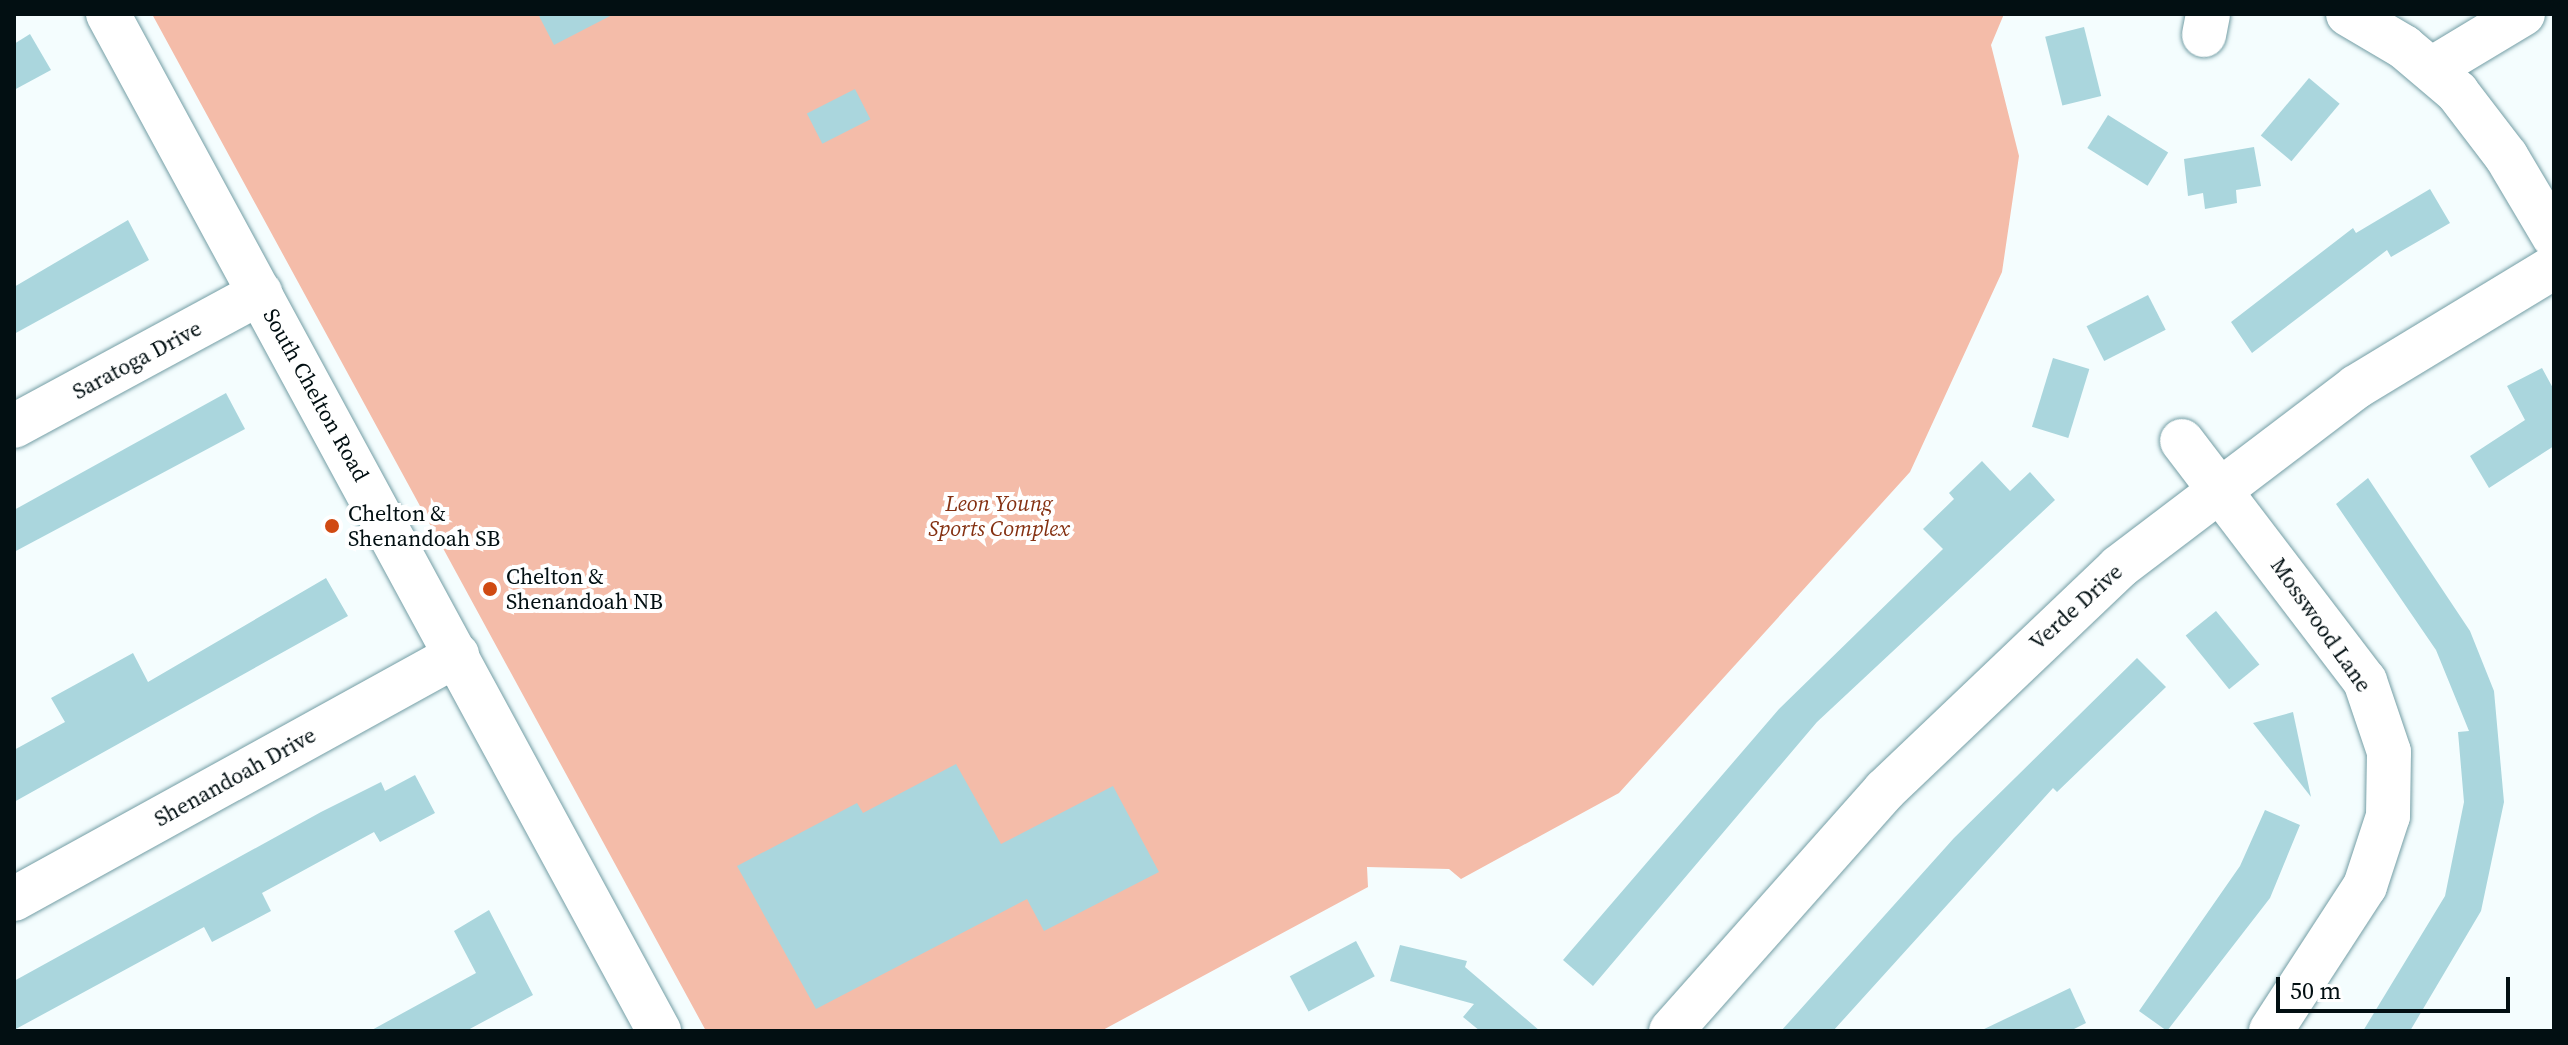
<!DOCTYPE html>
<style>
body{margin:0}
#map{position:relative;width:2568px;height:1045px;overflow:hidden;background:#f4fdfe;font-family:"Source Serif 4",serif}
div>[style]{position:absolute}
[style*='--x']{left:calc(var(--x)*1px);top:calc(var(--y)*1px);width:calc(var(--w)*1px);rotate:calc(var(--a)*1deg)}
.green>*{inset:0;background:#f4bca9}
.building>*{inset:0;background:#aad6dd;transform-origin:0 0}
.roads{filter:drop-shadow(0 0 2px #749ea5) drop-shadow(0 0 2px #749ea5)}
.minor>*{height:44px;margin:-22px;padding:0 22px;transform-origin:22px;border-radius:22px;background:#fff}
.major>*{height:44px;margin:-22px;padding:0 22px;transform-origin:22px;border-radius:22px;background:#fff}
.dots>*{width:22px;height:22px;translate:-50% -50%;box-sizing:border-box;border:4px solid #fff;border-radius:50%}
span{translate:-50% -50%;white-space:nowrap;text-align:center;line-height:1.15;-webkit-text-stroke:8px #fff;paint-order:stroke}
.street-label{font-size:22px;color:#020f12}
.park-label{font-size:22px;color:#843011;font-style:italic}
.poi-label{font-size:22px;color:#020f12}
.left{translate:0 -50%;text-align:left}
.frame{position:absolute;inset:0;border:16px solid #020f12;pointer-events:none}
.scale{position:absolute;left:2276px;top:977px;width:234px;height:36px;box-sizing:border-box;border:4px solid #020f12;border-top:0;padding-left:10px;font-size:24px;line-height:28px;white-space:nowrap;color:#020f12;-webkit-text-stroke:6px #fff;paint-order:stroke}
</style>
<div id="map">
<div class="green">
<i style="clip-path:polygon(152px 14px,2004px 14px,1991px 45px,2019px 156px,2002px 272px,1910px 472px,1619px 793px,1461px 879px,1449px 869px,1367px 867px,1368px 887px,1101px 1031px,706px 1031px)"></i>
</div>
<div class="building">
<i style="clip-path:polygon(538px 14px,614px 14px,554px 45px)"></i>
<i style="left:2084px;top:27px;width:71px;height:40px;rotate:76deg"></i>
<i style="clip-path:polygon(30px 34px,51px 70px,14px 90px,14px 44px)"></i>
<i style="left:2309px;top:78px;width:40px;height:75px;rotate:40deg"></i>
<i style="left:855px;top:89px;width:34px;height:54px;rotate:63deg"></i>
<i style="left:2108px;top:115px;width:71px;height:39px;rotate:32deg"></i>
<i style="clip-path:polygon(2254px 147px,2261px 186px,2236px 190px,2237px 203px,2205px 209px,2203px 193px,2188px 196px,2184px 159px)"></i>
<i style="clip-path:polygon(2430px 189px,2450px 223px,2391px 257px,2387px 250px,2252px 353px,2231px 322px,2353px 228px,2356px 233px)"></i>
<i style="clip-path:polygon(128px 220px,149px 260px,14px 334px,14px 287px)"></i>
<i style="left:2148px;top:295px;width:39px;height:69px;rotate:63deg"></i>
<i style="left:2053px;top:358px;width:38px;height:72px;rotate:17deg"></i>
<i style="clip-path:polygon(2542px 368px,2554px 390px,2554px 446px,2489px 488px,2470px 456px,2525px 420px,2507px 386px)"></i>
<i style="clip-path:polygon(226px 393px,245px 429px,14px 552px,14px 510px)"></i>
<i style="clip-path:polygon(1982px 461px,2010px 491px,2030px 472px,2055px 500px,1817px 722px,1593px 986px,1563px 960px,1779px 709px,1943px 549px,1923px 529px,1954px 499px,1949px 493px)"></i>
<i style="clip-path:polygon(2368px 478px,2470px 631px,2494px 691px,2504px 802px,2481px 911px,2410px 1031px,2363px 1031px,2445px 896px,2464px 802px,2458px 732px,2469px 731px,2436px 650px,2336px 504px)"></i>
<i style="clip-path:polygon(326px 578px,348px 616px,14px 802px,14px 750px,65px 722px,51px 698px,133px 653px,148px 682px)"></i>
<i style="left:2216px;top:611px;width:69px;height:39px;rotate:51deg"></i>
<i style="clip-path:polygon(2137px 658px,2166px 687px,2057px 792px,2053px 788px,1833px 1031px,1781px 1031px,1954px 838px)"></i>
<i style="clip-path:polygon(2293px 712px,2311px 797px,2253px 723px)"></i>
<i style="clip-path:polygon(956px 764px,1001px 844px,1113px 786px,1159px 872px,1044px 931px,1027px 899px,816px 1009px,737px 866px,857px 803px,863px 813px)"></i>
<i style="clip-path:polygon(415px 775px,435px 813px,380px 842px,374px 832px,262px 893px,271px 911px,212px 942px,204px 927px,14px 1030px,14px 981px,321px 812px,381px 782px,385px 791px)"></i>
<i style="clip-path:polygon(2265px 810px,2300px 825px,2270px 898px,2167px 1031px,2139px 1011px,2240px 866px)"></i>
<i style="clip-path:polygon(489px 910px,533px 995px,466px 1031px,370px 1031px,476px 973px,454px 931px)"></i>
<i style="left:1356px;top:941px;width:40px;height:75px;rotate:62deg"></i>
<i style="clip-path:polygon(1400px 945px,1467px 961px,1465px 967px,1540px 1031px,1480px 1031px,1463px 1017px,1474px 1004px,1390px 981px)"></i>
<i style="clip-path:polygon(2070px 988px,2086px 1023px,2070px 1031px,1980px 1031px)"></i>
</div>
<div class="roads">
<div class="minor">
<i style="--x:2348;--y:14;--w:65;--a:30.5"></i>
<i style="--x:2404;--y:47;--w:70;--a:40.3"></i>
<i style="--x:2457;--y:92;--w:81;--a:52.6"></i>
<i style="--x:2506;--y:156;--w:94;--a:59.3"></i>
<i style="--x:2204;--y:35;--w:21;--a:-79"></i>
<i style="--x:2433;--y:68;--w:105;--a:-31"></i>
<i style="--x:14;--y:426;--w:280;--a:-28.4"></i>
<i style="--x:2182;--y:441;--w:302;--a:52.7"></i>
<i style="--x:2365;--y:681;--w:75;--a:71.3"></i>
<i style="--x:2389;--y:752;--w:64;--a:90.9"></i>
<i style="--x:2388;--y:816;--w:74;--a:108.2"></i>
<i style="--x:2365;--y:886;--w:173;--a:123"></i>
<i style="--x:14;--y:899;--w:506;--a:-28.85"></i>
<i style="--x:1671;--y:1031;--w:322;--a:-48.4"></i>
<i style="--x:1885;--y:790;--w:323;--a:-43.6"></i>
<i style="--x:2119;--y:567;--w:298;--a:-37.2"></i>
<i style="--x:2356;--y:387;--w:232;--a:-31.2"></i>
</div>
<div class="major">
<i style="--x:108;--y:14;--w:1157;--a:61.55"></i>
</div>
</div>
<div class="dots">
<i style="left:332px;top:526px;background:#d04a12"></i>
<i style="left:490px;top:589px;background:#d04a12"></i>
</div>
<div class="street-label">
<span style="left:137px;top:360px;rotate:-28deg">Saratoga Drive</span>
<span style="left:316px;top:395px;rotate:61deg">South Chelton Road</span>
<span style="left:2076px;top:607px;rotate:-42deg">Verde Drive</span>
<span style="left:2321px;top:625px;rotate:55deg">Mosswood Lane</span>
<span style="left:235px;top:777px;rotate:-29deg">Shenandoah Drive</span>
</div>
<div class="park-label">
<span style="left:999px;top:516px">Leon Young<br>Sports Complex</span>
</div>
<div class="poi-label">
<span class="left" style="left:348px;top:526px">Chelton &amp;<br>Shenandoah SB</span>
<span class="left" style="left:506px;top:589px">Chelton &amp;<br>Shenandoah NB</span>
</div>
<div class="frame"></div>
<div class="scale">50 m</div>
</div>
